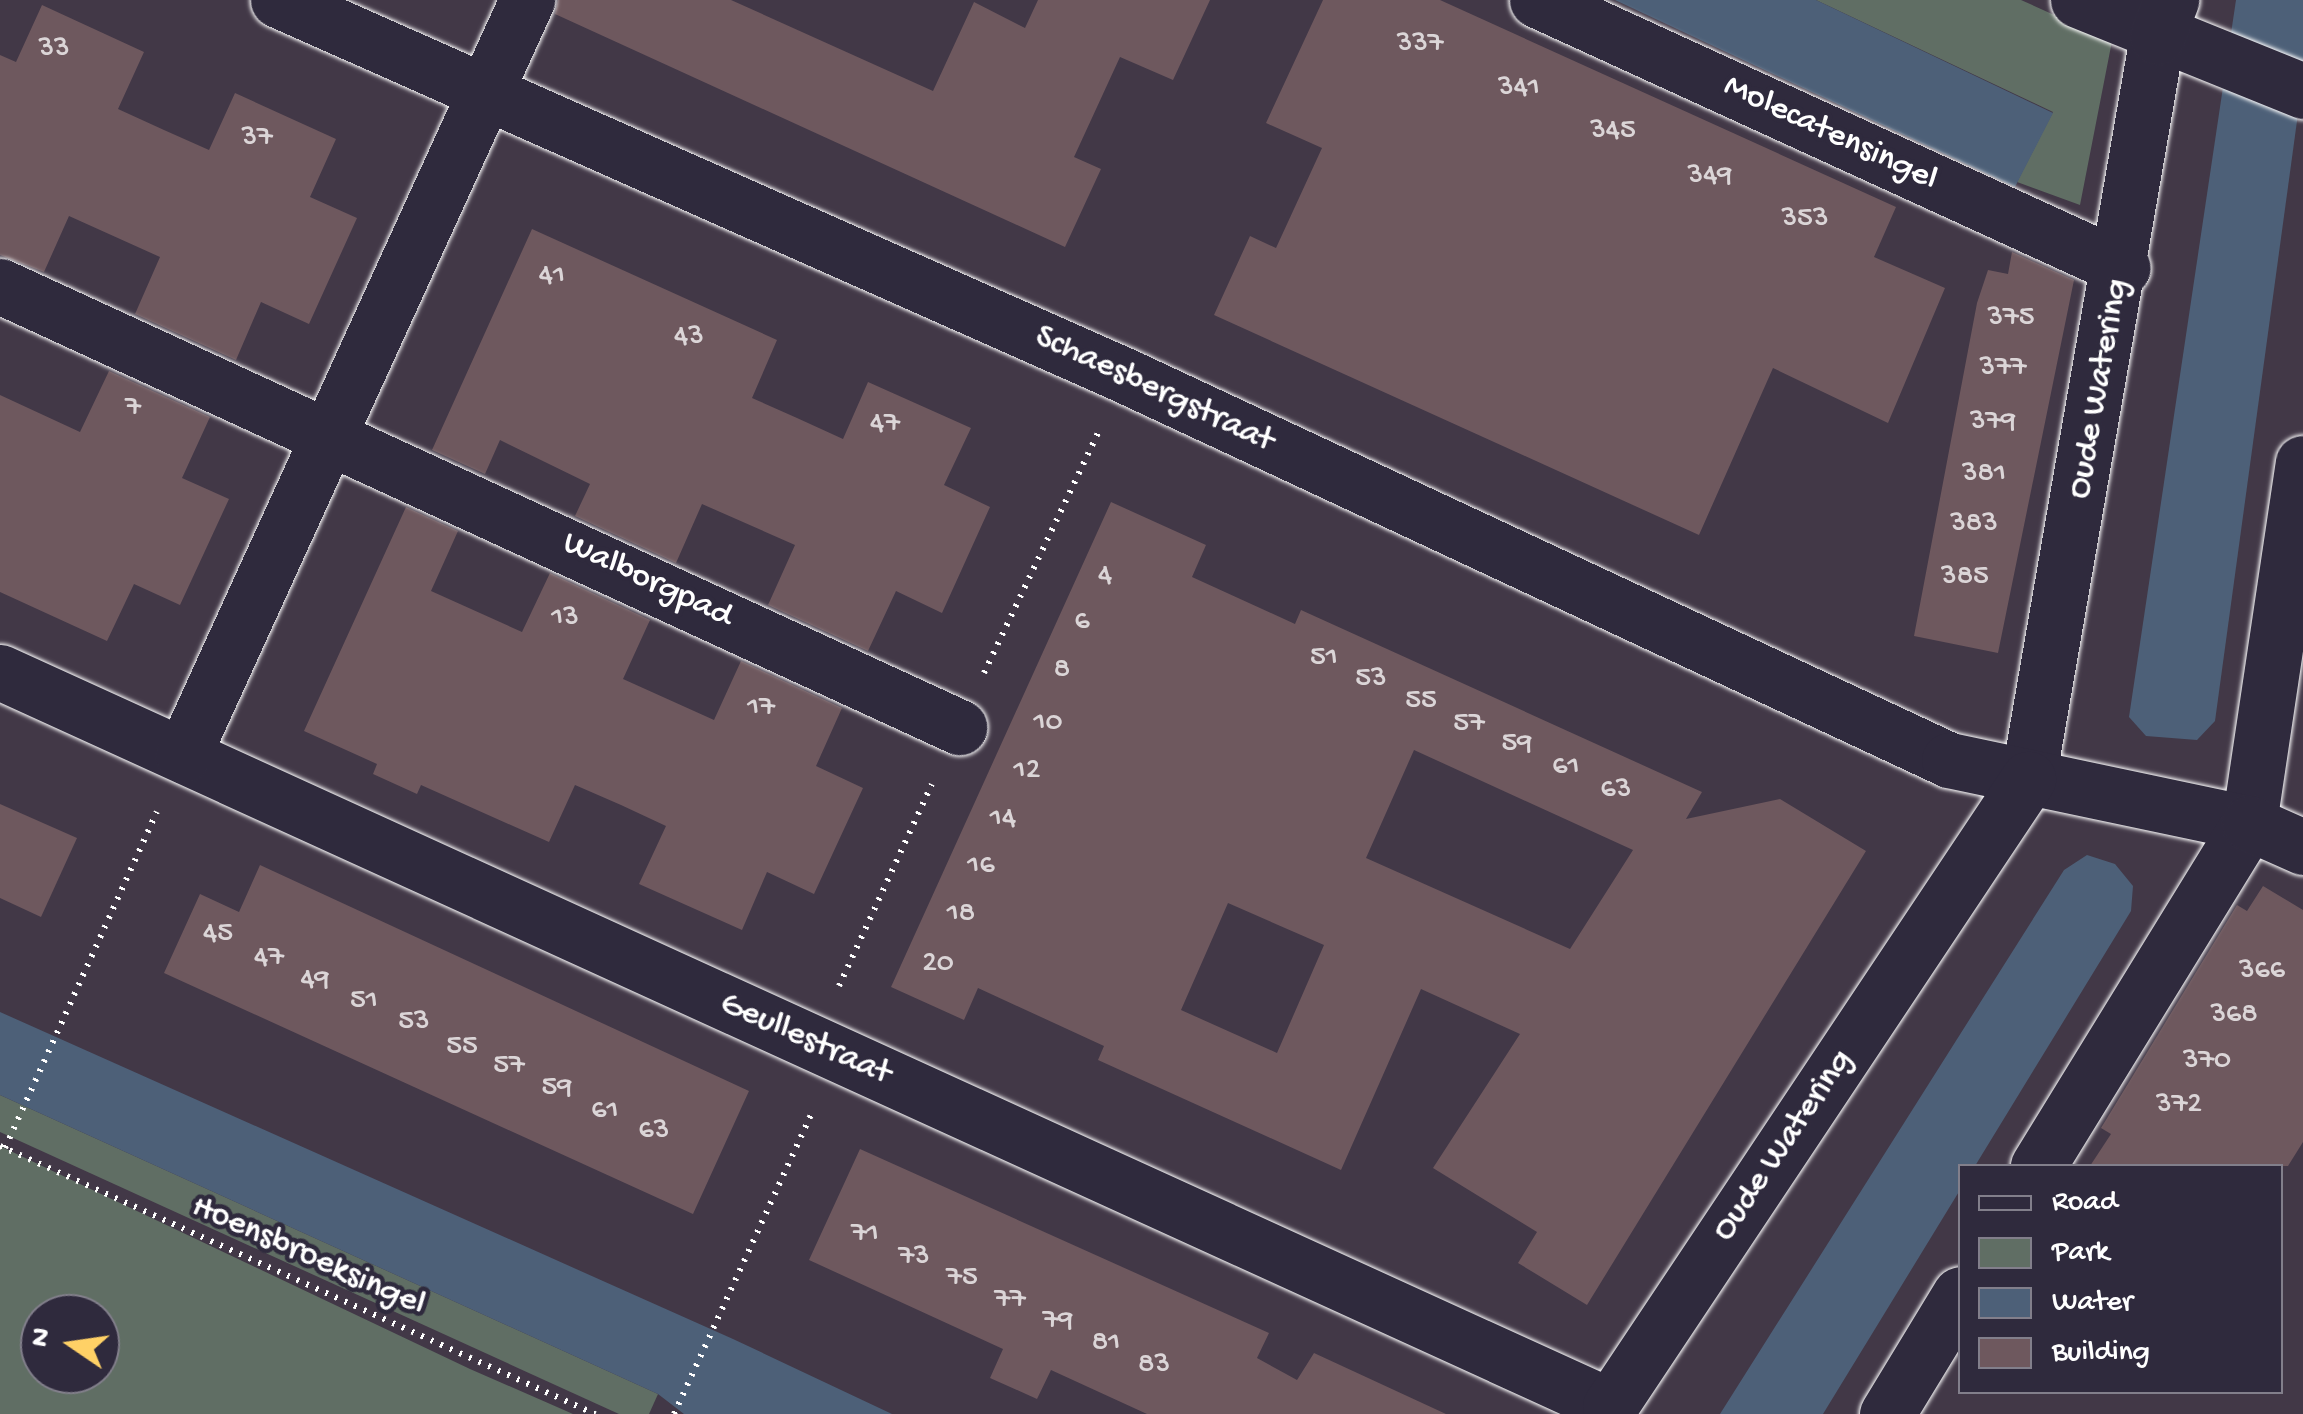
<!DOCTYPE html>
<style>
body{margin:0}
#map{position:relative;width:2303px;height:1414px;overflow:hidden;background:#423847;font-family:"Gochi Hand",sans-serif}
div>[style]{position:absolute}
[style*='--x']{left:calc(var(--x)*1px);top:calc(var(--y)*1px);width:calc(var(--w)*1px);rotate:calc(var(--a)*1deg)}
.green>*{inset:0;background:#606e64}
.water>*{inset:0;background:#4d6078}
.building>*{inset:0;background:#6e585e}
.path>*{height:6px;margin-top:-3px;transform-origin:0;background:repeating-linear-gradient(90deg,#fff 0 2.5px,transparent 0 10.5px)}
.roads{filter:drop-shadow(0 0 2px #fff) drop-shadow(0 0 2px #fff)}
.pedestrian>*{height:55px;margin:-27.5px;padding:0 27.5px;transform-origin:27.5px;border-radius:27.5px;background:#2f2a3d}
.minor>*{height:55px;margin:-27.5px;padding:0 27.5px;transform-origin:27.5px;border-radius:27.5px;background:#2f2a3d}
span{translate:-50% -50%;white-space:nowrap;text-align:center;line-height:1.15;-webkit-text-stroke:9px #2f2a3d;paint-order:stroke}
.number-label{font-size:30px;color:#dbd5d7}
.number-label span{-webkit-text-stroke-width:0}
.street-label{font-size:35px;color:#fff}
.legend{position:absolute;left:1958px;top:1164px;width:325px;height:230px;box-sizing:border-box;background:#2f2a3d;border:2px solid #827f8b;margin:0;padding:12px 18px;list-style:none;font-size:30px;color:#fff}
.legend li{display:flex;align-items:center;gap:20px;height:50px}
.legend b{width:50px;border:2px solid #827f8b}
.north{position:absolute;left:20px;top:1294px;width:100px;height:100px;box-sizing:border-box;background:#2f2a3d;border:2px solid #827f8b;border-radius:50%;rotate:283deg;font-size:28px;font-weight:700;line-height:40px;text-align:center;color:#fff}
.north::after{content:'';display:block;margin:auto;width:35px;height:45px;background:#ffd166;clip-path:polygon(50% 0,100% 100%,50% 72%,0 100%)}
</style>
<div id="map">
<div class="green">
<i style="clip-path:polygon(1816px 0,2021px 0,2112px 41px,2080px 205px,2017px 182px,2053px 112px)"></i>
<i style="clip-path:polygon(0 1095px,658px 1394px,649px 1414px,619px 1414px,0 1132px)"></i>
<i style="clip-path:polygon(evenodd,0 1146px,470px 1369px,573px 1414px,0 1414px,0 1146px,100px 1314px,100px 1374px,40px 1374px,40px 1314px,100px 1314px)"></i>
</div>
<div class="water">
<i style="clip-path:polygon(1615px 0,1816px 0,2053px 113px,2015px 187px)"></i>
<i style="clip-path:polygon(2236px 0,2303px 0,2303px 77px,2215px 721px,2197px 740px,2146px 736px,2129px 717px)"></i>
<i style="clip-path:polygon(2087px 855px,2115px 864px,2133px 886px,2131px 911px,1975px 1166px,1960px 1166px,1960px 1190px,1823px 1414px,1720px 1414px,2064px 870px)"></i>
<i style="clip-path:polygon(0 1012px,733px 1339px,892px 1414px,684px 1414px,658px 1394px,0 1095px)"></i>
</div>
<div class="building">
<i style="clip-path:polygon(558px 0,731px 0,933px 91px,974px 2px,1025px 28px,1038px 0,1210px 0,1173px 80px,1120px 57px,1074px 157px,1101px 169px,1065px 247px,555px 14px)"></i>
<i style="clip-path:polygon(1323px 0,1440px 0,1896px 207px,1874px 257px,1945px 288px,1888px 423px,1773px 368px,1699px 535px,1214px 315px,1250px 236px,1276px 248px,1322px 148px,1266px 123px)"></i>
<i style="clip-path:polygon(42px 5px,144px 52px,118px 109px,164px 130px,209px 150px,235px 93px,336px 139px,310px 197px,357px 218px,309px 324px,261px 302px,236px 360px,135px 314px,160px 257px,69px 216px,44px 272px,0 255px,0 55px,16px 62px)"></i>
<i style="clip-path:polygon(532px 229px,777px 340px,752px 398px,797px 418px,843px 439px,868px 382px,971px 428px,944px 485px,990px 507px,942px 613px,896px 591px,868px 651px,768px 605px,795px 545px,702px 504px,676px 563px,575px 516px,590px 484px,500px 440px,485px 474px,432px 450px)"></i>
<i style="clip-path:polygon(2012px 252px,2074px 280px,1998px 653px,1914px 636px,1977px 303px,1988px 270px,2008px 274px)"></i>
<i style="clip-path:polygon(109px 371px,210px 417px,182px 478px,229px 499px,180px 605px,134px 584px,107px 641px,0 592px,0 395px,80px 432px)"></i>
<i style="clip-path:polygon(evenodd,1111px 502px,1206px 545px,1192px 577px,1295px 624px,1301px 610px,1702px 792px,1686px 819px,1780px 799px,1866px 851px,1587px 1305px,1518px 1263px,1537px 1232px,1433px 1168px,1520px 1034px,1421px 989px,1341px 1170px,1098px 1060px,1104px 1046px,978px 988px,964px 1020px,891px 987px,1111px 502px,1414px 750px,1633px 850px,1570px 949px,1366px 858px,1414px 750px,1111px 502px,1228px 903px,1324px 945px,1277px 1053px,1181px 1010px,1228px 903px)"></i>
<i style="clip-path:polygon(406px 507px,458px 531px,431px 591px,522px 632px,550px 573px,650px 620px,623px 679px,714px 720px,741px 661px,842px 708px,816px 766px,863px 788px,814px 894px,767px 872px,742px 930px,639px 884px,666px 826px,621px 805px,575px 785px,549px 842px,421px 785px,417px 794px,373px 774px,377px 764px,304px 731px)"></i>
<i style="clip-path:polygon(0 804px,77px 838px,41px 917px,0 898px)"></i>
<i style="clip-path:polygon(260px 865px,749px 1091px,693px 1214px,164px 973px,200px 894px,239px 912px)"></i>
<i style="clip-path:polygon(2263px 886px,2303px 910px,2303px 1142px,2288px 1166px,2090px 1166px,2111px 1134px,2101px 1128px,2182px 995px,2237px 905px,2247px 911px)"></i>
<i style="clip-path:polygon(860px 1149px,1269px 1333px,1257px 1358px,1297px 1380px,1314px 1353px,1446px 1414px,1147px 1414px,1051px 1370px,1037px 1399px,990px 1378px,1003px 1349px,809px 1260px)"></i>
</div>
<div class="path">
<i style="--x:984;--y:673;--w:268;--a:-64.6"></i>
<i style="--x:839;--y:986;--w:222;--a:-65.3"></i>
<i style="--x:0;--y:1146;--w:653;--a:24.25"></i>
<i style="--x:5;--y:1148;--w:369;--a:-65.7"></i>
<i style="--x:674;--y:1414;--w:334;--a:-65.4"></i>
</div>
<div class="roads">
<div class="pedestrian">
<i style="--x:1537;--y:0;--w:644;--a:24.58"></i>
<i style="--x:2078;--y:0;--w:243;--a:22"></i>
<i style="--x:0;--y:286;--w:1056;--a:24.7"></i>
<i style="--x:2028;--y:779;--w:753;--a:-80.14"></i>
<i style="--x:2157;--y:37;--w:40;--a:-69"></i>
<i style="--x:2249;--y:823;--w:364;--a:-81.5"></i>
</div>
<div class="minor">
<i style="--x:278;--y:0;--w:928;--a:23.91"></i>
<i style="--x:1126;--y:376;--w:908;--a:25.01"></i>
<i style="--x:1949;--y:760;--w:307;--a:11.9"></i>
<i style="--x:2249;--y:823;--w:403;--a:121.6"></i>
<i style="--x:0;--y:672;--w:1769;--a:24.51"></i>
<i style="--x:1610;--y:1406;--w:754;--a:-56.31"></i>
<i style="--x:183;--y:755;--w:830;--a:-65.5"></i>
<i style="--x:2249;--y:823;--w:59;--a:24"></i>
<i style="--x:1887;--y:1414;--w:140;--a:-58.7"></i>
</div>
</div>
<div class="number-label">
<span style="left:1420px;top:45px">337</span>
<span style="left:54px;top:50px">33</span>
<span style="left:1519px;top:89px">341</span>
<span style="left:1613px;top:132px">345</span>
<span style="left:257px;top:139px">37</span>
<span style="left:1710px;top:177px">349</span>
<span style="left:1805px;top:220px">353</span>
<span style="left:552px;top:277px">41</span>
<span style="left:2011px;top:319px">375</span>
<span style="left:689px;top:338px">43</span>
<span style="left:2003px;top:369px">377</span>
<span style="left:133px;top:409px">7</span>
<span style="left:1993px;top:423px">379</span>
<span style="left:885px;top:425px">47</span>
<span style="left:1984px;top:475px">381</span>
<span style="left:1974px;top:525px">383</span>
<span style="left:1105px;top:577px">4</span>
<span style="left:1965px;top:578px">385</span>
<span style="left:565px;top:619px">13</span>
<span style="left:1082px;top:623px">6</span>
<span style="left:1324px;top:659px">51</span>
<span style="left:1062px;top:671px">8</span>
<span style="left:1371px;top:680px">53</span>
<span style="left:1421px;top:702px">55</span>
<span style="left:761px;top:709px">17</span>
<span style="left:1048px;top:724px">10</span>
<span style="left:1469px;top:725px">57</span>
<span style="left:1517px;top:745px">59</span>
<span style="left:1566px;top:768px">61</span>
<span style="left:1027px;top:772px">12</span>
<span style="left:1616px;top:791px">63</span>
<span style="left:1003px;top:820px">14</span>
<span style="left:981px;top:867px">16</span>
<span style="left:961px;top:915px">18</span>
<span style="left:218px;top:935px">45</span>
<span style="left:269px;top:959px">47</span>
<span style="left:938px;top:965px">20</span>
<span style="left:2262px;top:972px">366</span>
<span style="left:315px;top:981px">49</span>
<span style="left:364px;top:1002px">51</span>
<span style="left:2234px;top:1016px">368</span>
<span style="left:414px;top:1023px">53</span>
<span style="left:462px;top:1048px">55</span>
<span style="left:2207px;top:1062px">370</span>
<span style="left:509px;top:1067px">57</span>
<span style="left:557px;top:1089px">59</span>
<span style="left:2179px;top:1106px">372</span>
<span style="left:605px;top:1112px">61</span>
<span style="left:654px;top:1132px">63</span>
<span style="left:865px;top:1235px">71</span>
<span style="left:914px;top:1258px">73</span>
<span style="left:962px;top:1279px">75</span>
<span style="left:1010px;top:1301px">77</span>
<span style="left:1058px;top:1322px">79</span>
<span style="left:1106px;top:1344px">81</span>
<span style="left:1154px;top:1366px">83</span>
</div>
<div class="street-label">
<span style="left:1830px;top:134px;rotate:25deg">Molecatensingel</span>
<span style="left:2100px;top:389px;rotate:-80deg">Oude Watering</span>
<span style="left:1154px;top:390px;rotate:25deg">Schaesbergstraat</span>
<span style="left:647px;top:581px;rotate:25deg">Walborgpad</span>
<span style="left:805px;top:1040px;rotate:24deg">Geullestraat</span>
<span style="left:1784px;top:1146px;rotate:-56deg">Oude Watering</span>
<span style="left:308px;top:1257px;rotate:24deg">Hoensbroeksingel</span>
</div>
<ul class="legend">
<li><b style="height:12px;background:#2f2a3d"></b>Road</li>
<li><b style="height:28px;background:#606e64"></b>Park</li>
<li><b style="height:28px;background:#4d6078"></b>Water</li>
<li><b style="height:28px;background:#6e585e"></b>Building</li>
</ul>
<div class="north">N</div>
</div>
